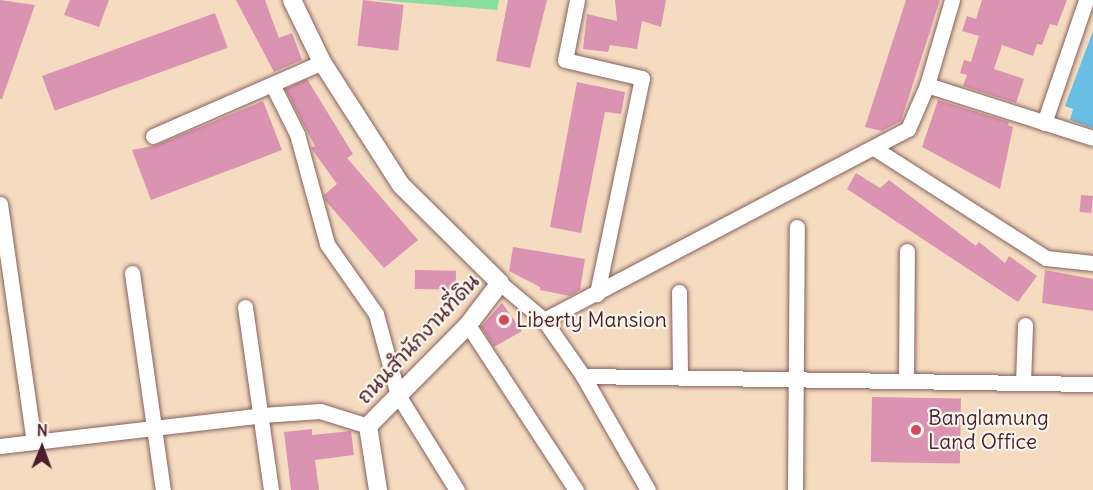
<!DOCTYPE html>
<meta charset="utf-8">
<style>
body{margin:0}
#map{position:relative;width:1093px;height:490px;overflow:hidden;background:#f5dcc0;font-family:Delius,"Playpen Sans Thai",sans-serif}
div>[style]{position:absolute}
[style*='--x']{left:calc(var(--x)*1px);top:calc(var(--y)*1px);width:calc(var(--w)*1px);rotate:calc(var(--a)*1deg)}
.green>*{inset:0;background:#88dd9f}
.water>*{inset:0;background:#68bee5}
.building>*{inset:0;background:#db93b2;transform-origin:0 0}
.roads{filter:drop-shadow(0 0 2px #86615f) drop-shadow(0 0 2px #86615f)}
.minor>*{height:15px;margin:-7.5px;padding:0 7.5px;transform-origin:7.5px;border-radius:7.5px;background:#fff}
.tertiary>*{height:18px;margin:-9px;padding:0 9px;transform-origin:9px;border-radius:9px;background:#fff}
.dots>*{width:16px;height:16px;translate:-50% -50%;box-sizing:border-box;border:3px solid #fbf7ec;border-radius:50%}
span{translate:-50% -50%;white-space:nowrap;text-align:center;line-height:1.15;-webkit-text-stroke:4.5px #fbf7ec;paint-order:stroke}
.poi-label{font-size:21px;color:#4a1f2b}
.left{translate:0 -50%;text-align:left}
.street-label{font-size:21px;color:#4a1f2b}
.north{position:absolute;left:12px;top:418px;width:60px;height:60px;-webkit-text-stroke:4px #fbf7ec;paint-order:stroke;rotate:1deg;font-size:16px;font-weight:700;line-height:24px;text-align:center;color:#4a1f2b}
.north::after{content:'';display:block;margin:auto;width:21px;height:27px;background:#4a1f2b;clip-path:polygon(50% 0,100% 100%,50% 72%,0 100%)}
</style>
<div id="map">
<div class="green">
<i style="clip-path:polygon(377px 0,499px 0,497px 10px)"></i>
</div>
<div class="water">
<i style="clip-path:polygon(1093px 31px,1093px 128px,1070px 120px,1073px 109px,1065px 106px)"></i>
</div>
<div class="building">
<i style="clip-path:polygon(0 0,35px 5px,2px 99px,0 99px)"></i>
<i style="clip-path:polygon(70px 0,109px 0,99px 27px,64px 15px)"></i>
<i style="clip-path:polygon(236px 0,265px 0,279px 38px,292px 33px,302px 60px,274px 72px)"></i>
<i style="left:363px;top:0;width:41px;height:46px;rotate:7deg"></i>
<i style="clip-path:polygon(508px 0,547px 0,530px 68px,496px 61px)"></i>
<i style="clip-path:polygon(615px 0,666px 0,661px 27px,642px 21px,637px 49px,610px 45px,608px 52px,583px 49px,587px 14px,617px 21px)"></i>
<i style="clip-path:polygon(906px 0,940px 0,901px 121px,882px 131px,865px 127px)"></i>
<i style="clip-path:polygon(982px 0,1067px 0,1057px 26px,1050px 24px,1042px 45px,1037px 44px,1033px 56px,1002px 45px,994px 69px,1024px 79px,1016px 103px,963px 86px,967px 75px,960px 73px,964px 60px,971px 62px,979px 36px,962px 31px,967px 16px,976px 19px)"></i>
<i style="left:215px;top:13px;width:37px;height:184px;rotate:70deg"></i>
<i style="clip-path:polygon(307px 79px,353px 154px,347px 158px,418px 240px,384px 268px,325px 200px,324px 195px,337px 184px,311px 148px,315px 146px,285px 89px)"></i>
<i style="clip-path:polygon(577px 82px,625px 92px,621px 114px,605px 112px,581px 233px,550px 227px)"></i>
<i style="clip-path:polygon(938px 100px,1009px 122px,1008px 125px,1013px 127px,1000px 189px,922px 147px)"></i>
<i style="clip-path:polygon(263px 101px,282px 150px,151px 200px,132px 150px,157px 145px)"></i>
<i style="clip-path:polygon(856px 173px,880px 188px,889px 180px,976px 246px,979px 242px,1005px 263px,1009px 256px,1037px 276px,1018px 302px,847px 189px)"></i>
<i style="left:1081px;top:195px;width:12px;height:17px;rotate:5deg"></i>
<i style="clip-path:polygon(513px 247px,585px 259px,580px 290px,570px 296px,540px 290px,540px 287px,509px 271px)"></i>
<i style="left:415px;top:270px;width:41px;height:19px;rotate:1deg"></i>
<i style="clip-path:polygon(1045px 270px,1093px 279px,1093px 311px,1042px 303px)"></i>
<i style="clip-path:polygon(502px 303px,522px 331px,494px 347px,481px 327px)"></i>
<i style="left:872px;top:397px;width:89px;height:65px;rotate:1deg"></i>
<i style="clip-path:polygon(312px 429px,312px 435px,351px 431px,354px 455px,315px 460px,319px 490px,291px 490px,284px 432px)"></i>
</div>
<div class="roads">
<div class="minor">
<i style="--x:577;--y:0;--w:61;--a:101.3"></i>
<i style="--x:565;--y:60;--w:79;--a:13.2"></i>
<i style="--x:642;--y:78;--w:221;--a:101.8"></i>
<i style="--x:927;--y:85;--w:174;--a:17.7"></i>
<i style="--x:273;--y:86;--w:54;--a:63.4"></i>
<i style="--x:297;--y:134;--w:114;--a:74.7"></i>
<i style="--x:327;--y:244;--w:85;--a:55"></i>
<i style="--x:376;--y:314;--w:84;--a:74.8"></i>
<i style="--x:398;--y:395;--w:112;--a:58.2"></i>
<i style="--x:1044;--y:123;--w:130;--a:-71.1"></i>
<i style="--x:153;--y:136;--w:184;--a:-23.6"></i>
<i style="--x:874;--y:148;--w:204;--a:32.6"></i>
<i style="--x:1046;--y:258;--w:47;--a:6.1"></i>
<i style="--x:0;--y:204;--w:240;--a:81.9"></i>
<i style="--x:132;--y:273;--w:219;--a:81.9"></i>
<i style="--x:500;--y:283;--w:57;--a:40.1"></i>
<i style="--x:544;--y:320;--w:68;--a:55.1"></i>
<i style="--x:583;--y:376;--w:131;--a:60.3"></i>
<i style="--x:679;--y:292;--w:85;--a:89.3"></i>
<i style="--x:245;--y:307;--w:185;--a:81.9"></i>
<i style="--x:544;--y:320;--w:411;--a:-27.7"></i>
<i style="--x:908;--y:129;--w:48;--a:-66.6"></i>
<i style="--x:927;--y:85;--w:89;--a:-73.6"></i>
<i style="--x:468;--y:325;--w:197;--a:56.8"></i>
<i style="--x:583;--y:376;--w:510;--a:0.9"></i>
<i style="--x:906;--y:381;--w:130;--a:-89.6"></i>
<i style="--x:1023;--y:383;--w:58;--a:-88"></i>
<i style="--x:0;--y:446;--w:264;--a:-6.7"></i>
<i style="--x:262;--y:415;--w:58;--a:-3.9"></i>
<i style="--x:320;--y:411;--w:50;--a:17.4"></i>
<i style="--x:795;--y:490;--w:263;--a:-89.6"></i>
</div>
<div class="tertiary">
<i style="--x:292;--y:0;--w:69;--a:64.2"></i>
<i style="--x:322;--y:62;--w:146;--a:57.3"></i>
<i style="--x:401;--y:185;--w:139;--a:44.7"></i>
<i style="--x:500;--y:283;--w:53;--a:127.3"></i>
<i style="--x:468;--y:325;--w:142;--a:134.7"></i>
<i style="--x:368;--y:426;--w:65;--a:81.1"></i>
</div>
</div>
<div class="dots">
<i style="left:504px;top:320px;background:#d1495b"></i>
<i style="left:916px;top:430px;background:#d1495b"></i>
</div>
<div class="poi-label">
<span class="left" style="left:516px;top:320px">Liberty Mansion</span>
<span class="left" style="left:928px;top:430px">Banglamung<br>Land Office</span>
</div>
<div class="street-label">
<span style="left:418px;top:339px;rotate:-47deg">ถนนสำนักงานที่ดิน</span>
</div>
<div class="north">N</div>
</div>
